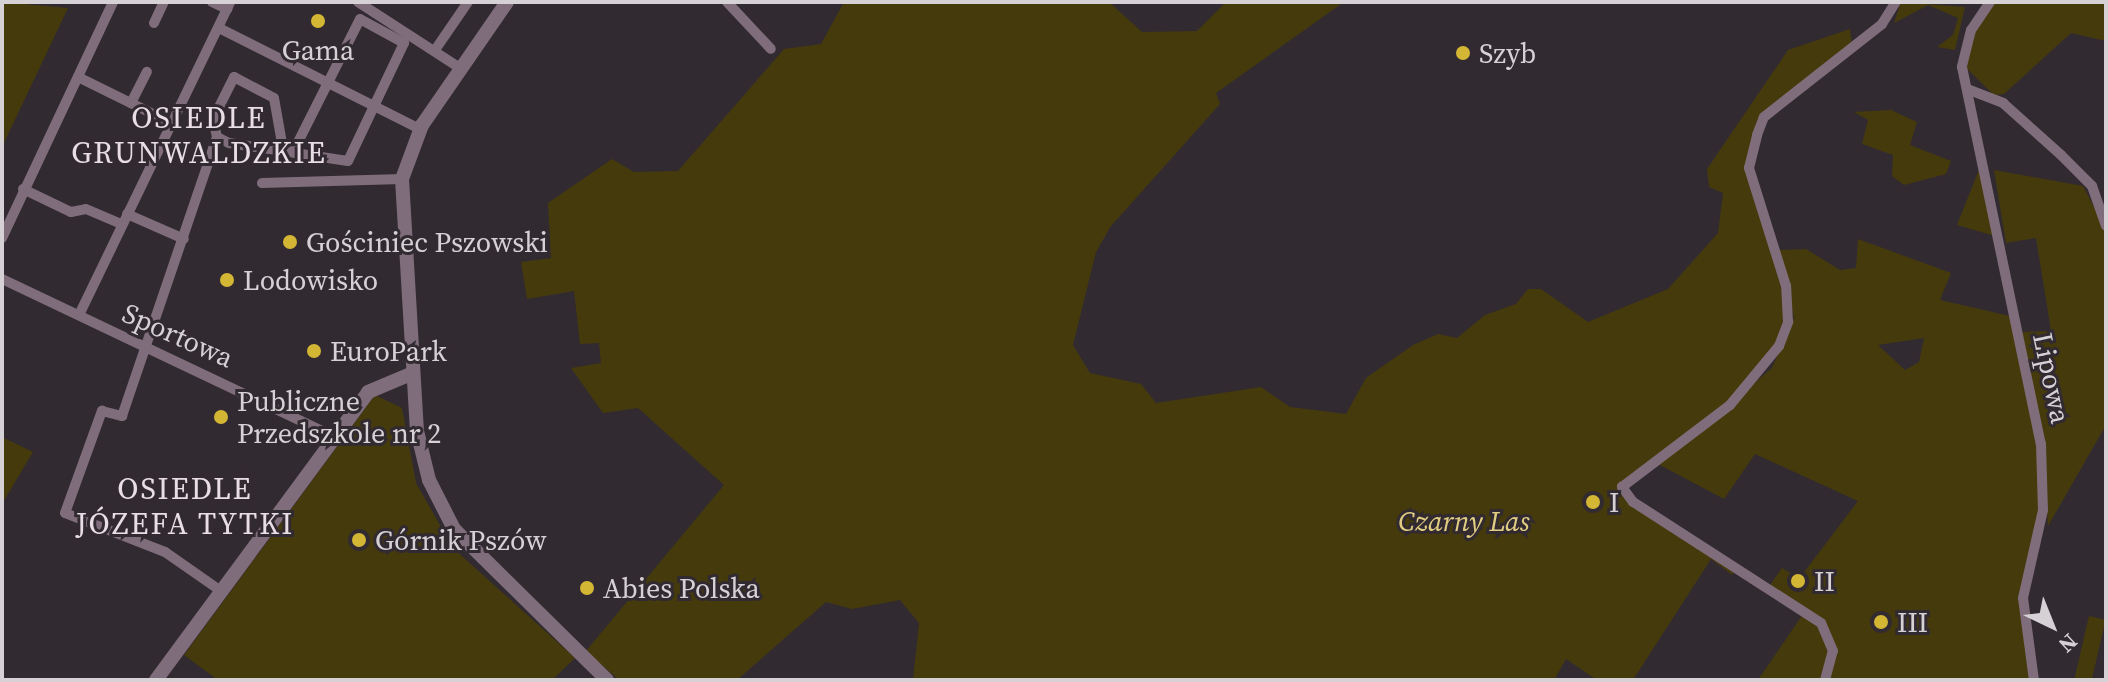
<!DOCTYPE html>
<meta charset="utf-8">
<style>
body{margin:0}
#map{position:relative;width:2108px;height:682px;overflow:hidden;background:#322a31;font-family:"Source Serif 4",serif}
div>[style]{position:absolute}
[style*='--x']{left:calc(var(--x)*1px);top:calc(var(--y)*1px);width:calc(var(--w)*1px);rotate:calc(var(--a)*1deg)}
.green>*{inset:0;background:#453a0c;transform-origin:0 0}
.minor>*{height:10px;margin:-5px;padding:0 5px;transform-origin:5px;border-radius:5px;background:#7f6d7b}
.tertiary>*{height:14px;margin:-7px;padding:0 7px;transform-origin:7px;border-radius:7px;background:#7f6d7b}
.dots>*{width:22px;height:22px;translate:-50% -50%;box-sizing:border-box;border:4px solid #322a31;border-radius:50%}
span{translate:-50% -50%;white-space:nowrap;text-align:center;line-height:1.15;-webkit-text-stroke:6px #322a31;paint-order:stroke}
.poi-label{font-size:28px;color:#d6d1d5}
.left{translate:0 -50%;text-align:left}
.street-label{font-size:28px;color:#d6d1d5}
.park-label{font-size:28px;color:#e1cd81;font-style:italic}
.neighbourhood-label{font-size:30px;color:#e9dee6;letter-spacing:2px}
.frame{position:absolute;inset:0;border:4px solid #d6d1d5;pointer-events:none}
.north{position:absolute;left:2012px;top:586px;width:80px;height:80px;-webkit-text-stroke:6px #322a31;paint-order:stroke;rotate:137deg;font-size:22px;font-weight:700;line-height:32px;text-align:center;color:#d6d1d5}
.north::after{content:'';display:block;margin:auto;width:28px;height:36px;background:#d6d1d5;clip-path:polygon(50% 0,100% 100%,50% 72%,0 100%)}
</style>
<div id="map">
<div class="green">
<i style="clip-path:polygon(2px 2px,68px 8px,2px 147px)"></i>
<i style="clip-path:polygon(844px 2px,1109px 2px,1142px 32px,1197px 31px,1226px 2px,1344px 2px,1216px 93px,1220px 104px,1111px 226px,1096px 252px,1073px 345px,1090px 373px,1141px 384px,1156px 403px,1261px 387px,1290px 407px,1346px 414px,1366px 378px,1413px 345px,1438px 334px,1457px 338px,1485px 315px,1516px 304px,1528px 289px,1541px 289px,1588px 322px,1668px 289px,1718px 233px,1723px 193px,1709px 187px,1707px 169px,1788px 50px,1850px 29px,1852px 44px,1757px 120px,1748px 168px,1785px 286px,1787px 322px,1779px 346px,1730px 405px,1628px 479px,1625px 494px,1737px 567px,1732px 575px,1711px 559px,1633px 680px,1597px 680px,1566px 659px,1554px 680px,913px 680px,919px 623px,900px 600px,852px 609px,826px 602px,737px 680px,619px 680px,586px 651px,724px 485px,638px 408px,603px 413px,571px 368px,601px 363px,599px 343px,580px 344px,574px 291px,527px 299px,521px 262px,551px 258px,548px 203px,612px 159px,634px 172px,678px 171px,784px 49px,821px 44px)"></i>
<i style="clip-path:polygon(1901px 2px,1965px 7px,1955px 50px,1937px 47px,1953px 35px,1958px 18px,1928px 5px,1894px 23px)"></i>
<i style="clip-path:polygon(1996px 2px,2106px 2px,2106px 41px,2071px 33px,2004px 94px,1994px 95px,1965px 67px,1977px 26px)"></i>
<i style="clip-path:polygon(1891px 110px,1917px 122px,1910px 145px,1951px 161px,1946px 174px,1904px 185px,1892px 176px,1893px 155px,1862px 144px,1868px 120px,1854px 112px)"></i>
<i style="clip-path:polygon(1982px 162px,1998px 237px,1957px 225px)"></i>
<i style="clip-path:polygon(evenodd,1994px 170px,2083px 186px,2106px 230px,2106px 425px,2048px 526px,2047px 512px,2025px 598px,2036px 680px,1758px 680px,1805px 611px,1770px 585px,1782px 568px,1795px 576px,1805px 571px,1858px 501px,1755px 454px,1724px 499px,1658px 464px,1772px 368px,1794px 318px,1779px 250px,1806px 249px,1840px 270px,1856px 268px,1858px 239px,1951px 273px,1940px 300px,2010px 316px,2021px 332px,2051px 331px,2036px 238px,2006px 243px,1994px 170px,1924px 338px,1919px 362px,1905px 370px,1878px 345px,1924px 338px)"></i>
<i style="clip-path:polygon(375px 395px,402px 408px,416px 483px,453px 548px,575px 658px,552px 680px,218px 680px,184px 655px)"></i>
<i style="clip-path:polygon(2px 437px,33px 452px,2px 504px)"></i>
<i style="left:2089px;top:616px;width:17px;height:64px;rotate:13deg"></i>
</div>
<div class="minor">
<i style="--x:212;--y:2;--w:17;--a:25"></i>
<i style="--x:358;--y:2;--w:121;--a:32.9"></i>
<i style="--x:727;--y:2;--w:64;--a:46.9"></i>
<i style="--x:1990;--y:2;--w:34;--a:124"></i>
<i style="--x:1971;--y:30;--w:38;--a:104"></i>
<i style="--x:1962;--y:67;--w:385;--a:78.2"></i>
<i style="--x:2041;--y:444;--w:66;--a:88.3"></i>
<i style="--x:2043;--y:510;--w:90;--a:102.8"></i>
<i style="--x:2023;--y:598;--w:83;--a:82.4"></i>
<i style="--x:154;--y:23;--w:23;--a:-65"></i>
<i style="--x:219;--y:28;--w:225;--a:26.7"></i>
<i style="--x:435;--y:50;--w:58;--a:-55.5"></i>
<i style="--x:78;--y:77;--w:104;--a:26.3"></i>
<i style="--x:1967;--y:89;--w:39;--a:21"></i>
<i style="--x:2003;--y:103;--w:78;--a:41.9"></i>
<i style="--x:2061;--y:155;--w:44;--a:45"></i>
<i style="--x:2092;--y:186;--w:42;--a:70.7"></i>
<i style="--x:131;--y:103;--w:35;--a:-63"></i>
<i style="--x:217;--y:137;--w:13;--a:27"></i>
<i style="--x:229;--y:143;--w:120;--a:8.6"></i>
<i style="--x:348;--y:161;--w:131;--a:-64.6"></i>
<i style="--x:404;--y:43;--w:50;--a:-151.4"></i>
<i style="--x:360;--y:19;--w:149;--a:116.7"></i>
<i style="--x:262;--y:183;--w:140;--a:-1.6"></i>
<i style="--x:23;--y:189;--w:53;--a:25.6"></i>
<i style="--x:71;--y:212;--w:15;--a:-11"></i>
<i style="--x:86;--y:209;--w:39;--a:23"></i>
<i style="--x:127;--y:214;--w:62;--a:23.7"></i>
<i style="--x:2;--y:238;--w:261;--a:-64.8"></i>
<i style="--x:2;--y:279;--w:366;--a:25.4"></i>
<i style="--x:79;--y:315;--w:348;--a:-64.2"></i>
<i style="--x:221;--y:591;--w:68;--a:-145.1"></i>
<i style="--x:165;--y:552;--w:107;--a:-158.7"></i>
<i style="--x:65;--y:513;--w:109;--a:-70.1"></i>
<i style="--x:102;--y:411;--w:21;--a:14"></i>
<i style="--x:122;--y:416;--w:295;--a:-71.2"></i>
<i style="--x:217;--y:137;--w:18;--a:-103"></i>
<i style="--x:213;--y:119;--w:47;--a:-63.4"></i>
<i style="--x:234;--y:77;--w:45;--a:27.7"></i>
<i style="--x:274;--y:98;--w:52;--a:80"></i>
<i style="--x:1825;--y:680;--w:30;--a:-75"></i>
<i style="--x:1833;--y:651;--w:30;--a:-113"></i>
<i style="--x:1821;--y:623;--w:224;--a:-147.2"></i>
<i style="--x:1633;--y:502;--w:19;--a:-126"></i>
<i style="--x:1622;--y:487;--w:136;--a:-37.2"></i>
<i style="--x:1730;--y:405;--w:77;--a:-50.3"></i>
<i style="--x:1779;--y:346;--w:26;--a:-69"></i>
<i style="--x:1788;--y:322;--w:36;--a:-93"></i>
<i style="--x:1786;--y:286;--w:124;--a:-107.4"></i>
<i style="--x:1749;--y:168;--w:34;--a:-76"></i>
<i style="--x:1757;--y:135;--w:19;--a:-69"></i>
<i style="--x:1764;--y:117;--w:150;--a:-38.2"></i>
<i style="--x:1882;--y:24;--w:26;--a:-58"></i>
</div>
<div class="tertiary">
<i style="--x:507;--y:2;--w:150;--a:124.6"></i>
<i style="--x:422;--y:125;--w:58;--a:110.3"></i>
<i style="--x:402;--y:179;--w:252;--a:86.6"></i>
<i style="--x:417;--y:431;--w:50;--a:76.2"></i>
<i style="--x:429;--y:480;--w:55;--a:63"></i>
<i style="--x:454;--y:529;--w:215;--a:44.6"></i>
<i style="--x:156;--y:680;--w:358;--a:-53.6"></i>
<i style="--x:368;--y:392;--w:49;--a:-22.9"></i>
</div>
<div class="dots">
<i style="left:318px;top:21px;background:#d4b635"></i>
<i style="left:1463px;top:53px;background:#d4b635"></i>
<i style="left:290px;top:242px;background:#d4b635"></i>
<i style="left:227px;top:280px;background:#d4b635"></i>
<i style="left:314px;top:351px;background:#d4b635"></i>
<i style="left:221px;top:417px;background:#d4b635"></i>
<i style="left:1593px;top:502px;background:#d4b635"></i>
<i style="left:359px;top:540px;background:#d4b635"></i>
<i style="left:1798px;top:581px;background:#d4b635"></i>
<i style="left:587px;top:588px;background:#d4b635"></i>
<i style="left:1881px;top:622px;background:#d4b635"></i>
</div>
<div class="poi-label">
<span style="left:318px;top:50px">Gama</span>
<span class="left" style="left:1479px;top:53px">Szyb</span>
<span class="left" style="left:306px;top:242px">Gościniec Pszowski</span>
<span class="left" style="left:243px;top:280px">Lodowisko</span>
<span class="left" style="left:330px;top:351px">EuroPark</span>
<span class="left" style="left:237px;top:417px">Publiczne<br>Przedszkole nr 2</span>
<span class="left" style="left:1609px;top:502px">I</span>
<span class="left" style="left:375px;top:540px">Górnik Pszów</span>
<span class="left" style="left:1814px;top:581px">II</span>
<span class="left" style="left:603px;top:588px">Abies Polska</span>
<span class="left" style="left:1897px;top:622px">III</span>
</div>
<div class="street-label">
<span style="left:178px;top:335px;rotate:24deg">Sportowa</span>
<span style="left:2052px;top:378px;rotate:78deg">Lipowa</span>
</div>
<div class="park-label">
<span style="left:1464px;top:521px">Czarny Las</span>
</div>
<div class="neighbourhood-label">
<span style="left:199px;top:135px">OSIEDLE<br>GRUNWALDZKIE</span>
<span style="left:185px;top:506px">OSIEDLE<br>JÓZEFA TYTKI</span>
</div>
<div class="frame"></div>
<div class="north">N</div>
</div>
